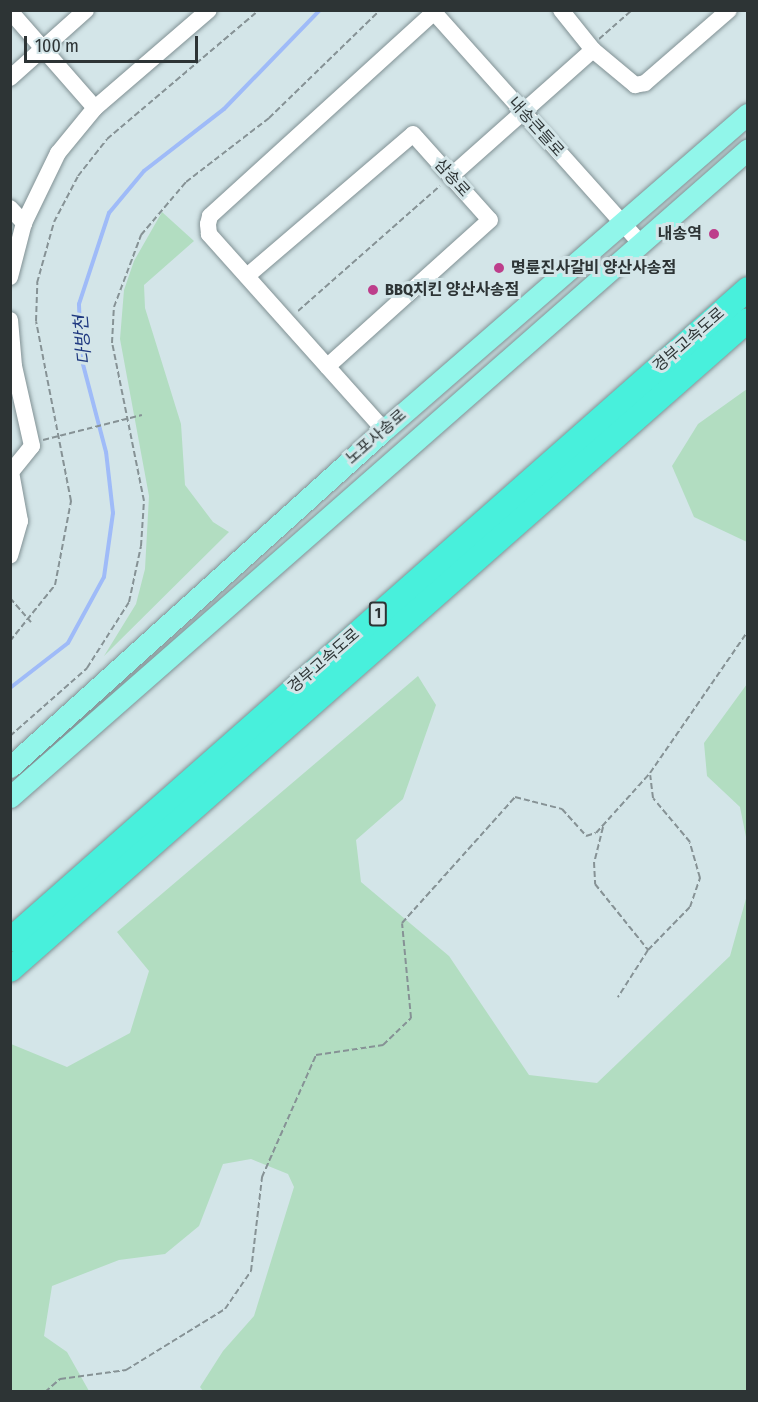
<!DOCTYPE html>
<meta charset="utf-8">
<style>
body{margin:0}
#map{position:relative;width:758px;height:1402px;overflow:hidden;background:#d3e5e8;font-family:"Fira Sans Condensed","Noto Sans KR",sans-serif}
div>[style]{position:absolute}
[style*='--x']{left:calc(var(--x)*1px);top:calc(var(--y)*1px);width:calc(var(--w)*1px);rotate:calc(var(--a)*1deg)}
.green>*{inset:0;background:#b2ddc1}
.stream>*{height:4px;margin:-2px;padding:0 2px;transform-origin:2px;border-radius:2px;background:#9fbbf8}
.path>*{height:2px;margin-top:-1px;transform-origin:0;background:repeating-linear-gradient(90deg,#869295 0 6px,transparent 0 9px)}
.roads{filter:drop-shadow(0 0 2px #819194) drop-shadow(0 0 2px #819194)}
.minor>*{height:16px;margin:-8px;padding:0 8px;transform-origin:8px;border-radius:8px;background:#fff}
.major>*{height:21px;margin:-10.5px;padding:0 10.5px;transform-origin:10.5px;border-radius:10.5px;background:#91f6ea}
.highway>*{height:24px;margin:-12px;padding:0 12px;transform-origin:12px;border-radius:12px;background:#48f0dc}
.dots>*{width:16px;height:16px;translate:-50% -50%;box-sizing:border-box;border:3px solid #d3e5e8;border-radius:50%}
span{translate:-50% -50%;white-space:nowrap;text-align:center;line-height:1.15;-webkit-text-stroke:6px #d3e5e8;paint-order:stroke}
.shield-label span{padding:2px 4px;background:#d3e5e8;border:2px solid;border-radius:4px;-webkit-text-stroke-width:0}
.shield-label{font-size:15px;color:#2d3435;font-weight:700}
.street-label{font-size:16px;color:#2d3435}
.poi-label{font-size:16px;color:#2d3435;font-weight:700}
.right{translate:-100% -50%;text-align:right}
.left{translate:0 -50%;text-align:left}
.water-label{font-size:18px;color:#203a80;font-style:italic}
.frame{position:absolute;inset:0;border:12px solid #2d3435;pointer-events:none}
.scale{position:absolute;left:24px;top:36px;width:174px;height:27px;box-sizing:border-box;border:3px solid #2d3435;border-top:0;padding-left:8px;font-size:18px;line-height:21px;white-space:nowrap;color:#2d3435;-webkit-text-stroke:4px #d3e5e8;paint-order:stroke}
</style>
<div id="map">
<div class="green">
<i style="clip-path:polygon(162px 212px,194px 241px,144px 285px,145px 308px,181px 424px,185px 485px,213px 522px,229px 532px,104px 656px,136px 604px,145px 569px,149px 496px,120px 339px,124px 290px,134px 261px)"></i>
<i style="clip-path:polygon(747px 389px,747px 542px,694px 517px,672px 466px,698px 424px)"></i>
<i style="clip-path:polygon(418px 676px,436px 705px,403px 799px,356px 840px,361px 882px,449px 956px,529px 1075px,597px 1083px,730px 956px,747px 895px,747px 1391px,203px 1391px,200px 1387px,223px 1351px,254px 1316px,294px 1187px,288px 1174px,251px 1159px,223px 1164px,199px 1226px,165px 1254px,119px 1260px,52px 1286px,44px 1336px,67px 1352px,89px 1391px,11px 1391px,11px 1044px,67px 1067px,130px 1033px,149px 971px,117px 932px)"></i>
<i style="clip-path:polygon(747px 684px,748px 684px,747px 842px,740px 807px,707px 776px,704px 743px)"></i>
</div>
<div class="stream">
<i style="--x:10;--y:688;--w:73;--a:-37.8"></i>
<i style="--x:68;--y:643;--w:75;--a:-61.4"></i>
<i style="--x:104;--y:577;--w:65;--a:-82"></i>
<i style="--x:113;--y:513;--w:61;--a:-96.5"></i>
<i style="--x:106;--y:452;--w:98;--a:-104.7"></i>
<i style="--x:81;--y:357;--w:53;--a:-92.2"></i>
<i style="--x:79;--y:304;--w:96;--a:-71.8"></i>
<i style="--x:109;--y:213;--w:55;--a:-50.2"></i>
<i style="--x:144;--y:171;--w:101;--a:-37.8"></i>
<i style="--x:224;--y:109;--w:138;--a:-45.9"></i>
</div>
<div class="path">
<i style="--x:599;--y:39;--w:44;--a:-41.3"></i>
<i style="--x:298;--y:311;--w:189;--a:-41.4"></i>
<i style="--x:43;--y:440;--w:102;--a:-14.2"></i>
<i style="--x:10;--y:598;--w:32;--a:49"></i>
<i style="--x:10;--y:641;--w:72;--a:-51.2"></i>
<i style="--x:55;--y:585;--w:86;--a:-79.2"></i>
<i style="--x:71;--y:501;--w:183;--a:-101"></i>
<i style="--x:36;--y:321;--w:38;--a:-88"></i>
<i style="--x:37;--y:283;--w:63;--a:-74.4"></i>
<i style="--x:54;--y:222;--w:52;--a:-62.4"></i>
<i style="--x:78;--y:176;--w:47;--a:-51.9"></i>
<i style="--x:107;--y:139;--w:199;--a:-40.3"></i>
<i style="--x:10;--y:736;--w:103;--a:-41.4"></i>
<i style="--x:87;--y:668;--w:78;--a:-57.5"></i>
<i style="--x:129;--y:602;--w:57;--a:-77.9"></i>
<i style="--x:141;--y:546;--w:45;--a:-86.2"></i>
<i style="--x:144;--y:501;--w:161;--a:-101.4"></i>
<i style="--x:112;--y:343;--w:36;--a:-87"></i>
<i style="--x:114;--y:307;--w:77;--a:-69.4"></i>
<i style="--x:141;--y:235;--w:70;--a:-49.7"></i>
<i style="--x:186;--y:182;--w:105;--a:-37.6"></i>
<i style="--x:269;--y:118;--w:155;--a:-44.2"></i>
<i style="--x:603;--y:827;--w:36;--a:104"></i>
<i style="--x:594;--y:862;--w:22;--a:87"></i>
<i style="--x:595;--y:884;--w:85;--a:51.2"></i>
<i style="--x:648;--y:950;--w:56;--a:122.6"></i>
<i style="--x:648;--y:950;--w:60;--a:-45.7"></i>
<i style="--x:690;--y:907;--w:31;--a:-71"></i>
<i style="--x:700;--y:878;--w:37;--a:-106"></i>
<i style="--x:690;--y:842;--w:57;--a:-130.1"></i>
<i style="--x:653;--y:798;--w:23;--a:-97"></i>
<i style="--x:45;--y:1392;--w:20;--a:-41"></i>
<i style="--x:60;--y:1379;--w:67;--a:-7.8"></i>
<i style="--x:126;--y:1370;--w:116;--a:-31.6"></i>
<i style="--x:225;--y:1309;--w:46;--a:-55.6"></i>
<i style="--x:251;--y:1271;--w:95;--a:-83.3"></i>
<i style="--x:262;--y:1177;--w:133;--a:-66.1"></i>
<i style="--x:316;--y:1055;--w:68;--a:-8.5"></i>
<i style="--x:383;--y:1045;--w:39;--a:-44"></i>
<i style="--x:411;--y:1018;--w:95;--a:-95.4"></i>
<i style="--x:402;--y:923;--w:169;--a:-48.1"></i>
<i style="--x:515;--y:797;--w:49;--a:14.3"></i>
<i style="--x:562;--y:809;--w:36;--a:48"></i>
<i style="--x:586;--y:836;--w:10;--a:-17"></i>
<i style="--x:596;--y:833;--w:81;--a:-48"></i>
<i style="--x:650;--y:773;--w:173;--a:-55.4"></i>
</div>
<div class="roads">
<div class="minor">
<i style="--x:432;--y:10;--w:312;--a:48.2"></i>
<i style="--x:561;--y:10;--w:51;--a:51.3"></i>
<i style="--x:593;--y:50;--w:55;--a:39.8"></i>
<i style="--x:635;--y:85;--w:10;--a:-11"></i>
<i style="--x:645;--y:83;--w:111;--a:-41"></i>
<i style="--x:10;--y:11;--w:129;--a:48.8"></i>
<i style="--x:10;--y:78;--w:102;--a:-41.8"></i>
<i style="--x:451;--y:176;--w:190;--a:-41.6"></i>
<i style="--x:10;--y:208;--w:21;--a:47"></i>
<i style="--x:247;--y:276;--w:218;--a:-40.5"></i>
<i style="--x:413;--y:134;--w:115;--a:48.2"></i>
<i style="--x:490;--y:220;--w:219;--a:138"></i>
<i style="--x:10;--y:277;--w:56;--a:-75.5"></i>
<i style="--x:24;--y:223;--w:78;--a:-64.1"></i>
<i style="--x:58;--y:153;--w:58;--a:-50.6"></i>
<i style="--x:95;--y:108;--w:150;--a:-40.7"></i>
<i style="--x:10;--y:320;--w:46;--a:85"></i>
<i style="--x:14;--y:366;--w:82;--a:77.3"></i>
<i style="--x:32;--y:446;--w:33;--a:129"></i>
<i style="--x:11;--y:472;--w:50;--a:79.6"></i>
<i style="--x:20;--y:521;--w:36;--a:106"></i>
<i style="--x:384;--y:430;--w:263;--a:-131.8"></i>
<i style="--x:209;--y:234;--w:10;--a:-96"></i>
<i style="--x:208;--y:224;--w:8;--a:-76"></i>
<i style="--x:210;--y:216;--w:306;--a:-42.3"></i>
</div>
<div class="major">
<i style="--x:10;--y:767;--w:503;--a:-42.02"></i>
<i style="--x:384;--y:430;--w:482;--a:-41"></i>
<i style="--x:10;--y:797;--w:982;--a:-41.28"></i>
</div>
<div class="highway">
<i style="--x:10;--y:940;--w:984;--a:-41.42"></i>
<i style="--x:10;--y:970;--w:983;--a:-41.37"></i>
</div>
</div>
<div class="dots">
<i style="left:714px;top:234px;background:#bd3e8b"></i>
<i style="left:499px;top:268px;background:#bd3e8b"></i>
<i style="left:373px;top:290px;background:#bd3e8b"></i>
</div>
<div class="shield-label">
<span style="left:378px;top:614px">1</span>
</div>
<div class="street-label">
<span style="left:536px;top:127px;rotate:48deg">내송큰들로</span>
<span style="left:452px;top:178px;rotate:48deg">삼송로</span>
<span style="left:689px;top:340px;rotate:-41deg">경부고속도로</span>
<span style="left:376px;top:437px;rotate:-41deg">노포사송로</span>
<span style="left:324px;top:661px;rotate:-41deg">경부고속도로</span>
</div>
<div class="poi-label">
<span class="right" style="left:702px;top:234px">내송역</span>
<span class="left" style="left:511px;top:268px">명륜진사갈비 양산사송점</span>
<span class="left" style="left:385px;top:290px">BBQ치킨 양산사송점</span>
</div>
<div class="water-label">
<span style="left:83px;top:340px;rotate:-95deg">다방천</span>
</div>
<div class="frame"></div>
<div class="scale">100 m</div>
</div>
